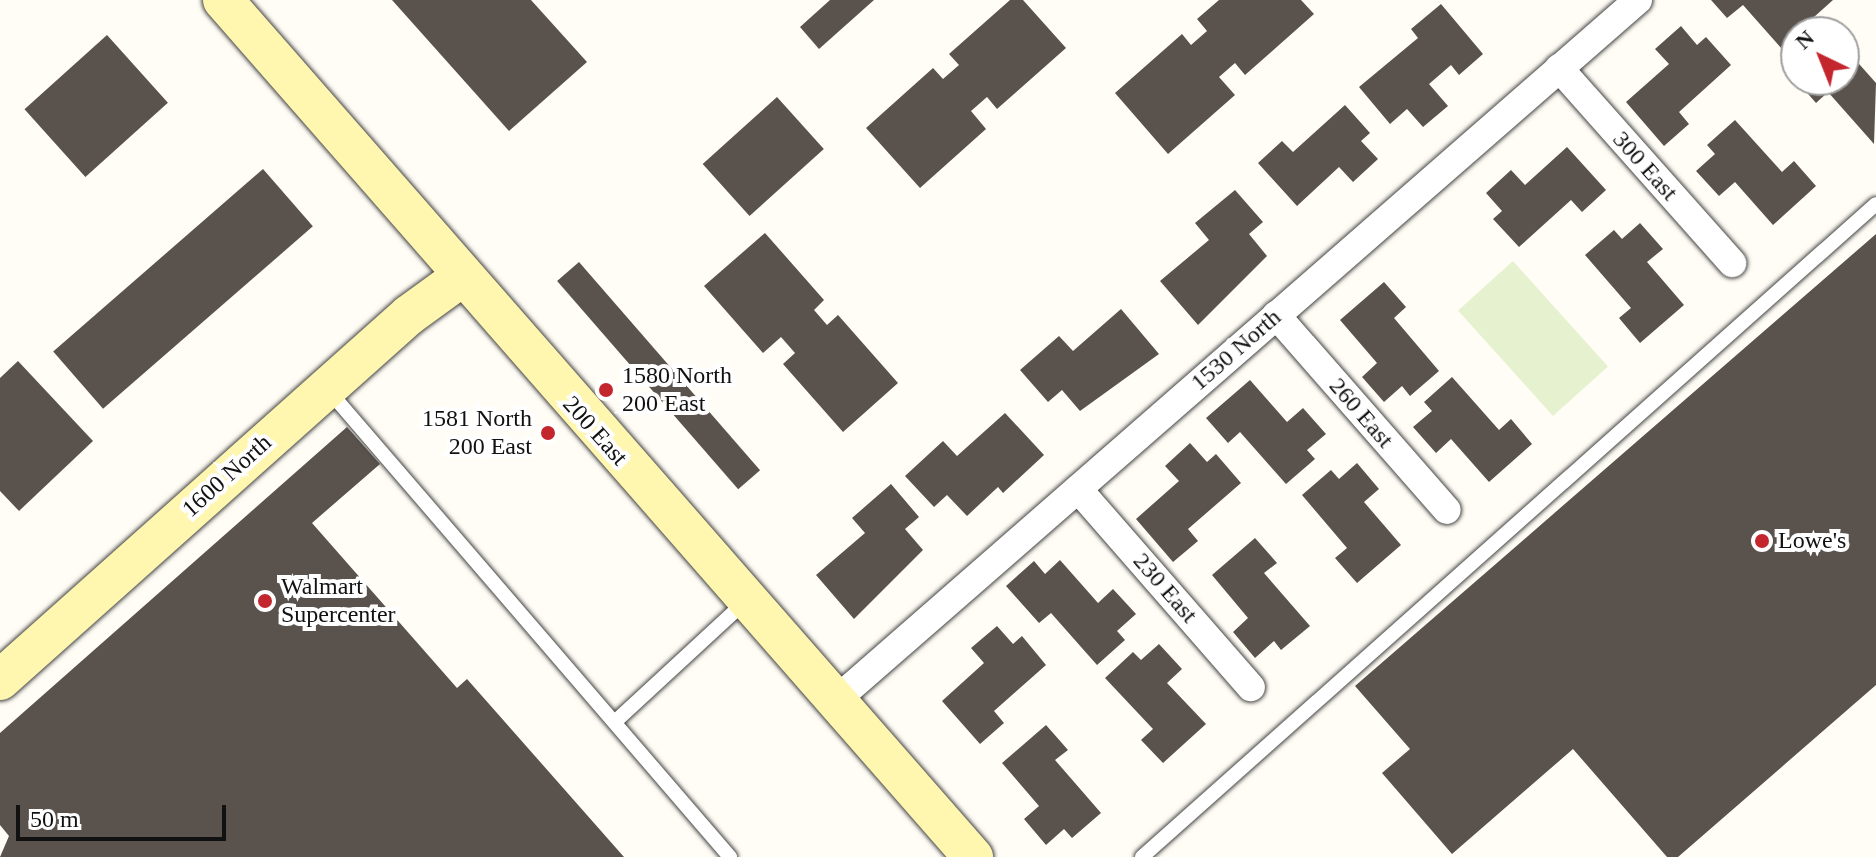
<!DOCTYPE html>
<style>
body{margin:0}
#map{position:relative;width:1876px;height:857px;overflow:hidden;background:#fffdf5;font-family:Georgia,serif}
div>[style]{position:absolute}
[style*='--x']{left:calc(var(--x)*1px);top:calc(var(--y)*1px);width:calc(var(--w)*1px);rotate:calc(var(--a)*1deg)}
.pitch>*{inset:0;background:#e6f2cf;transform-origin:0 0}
.building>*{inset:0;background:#5a524d;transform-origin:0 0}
.roads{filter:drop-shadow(0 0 2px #444) drop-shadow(0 0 2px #444)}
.lane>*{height:14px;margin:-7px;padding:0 7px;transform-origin:7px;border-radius:7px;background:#fff}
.street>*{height:28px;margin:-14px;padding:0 14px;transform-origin:14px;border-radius:14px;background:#fff}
.secondary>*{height:40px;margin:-20px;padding:0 20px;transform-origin:20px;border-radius:20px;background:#fff6b0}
.dots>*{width:22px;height:22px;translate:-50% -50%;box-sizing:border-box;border:4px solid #fff;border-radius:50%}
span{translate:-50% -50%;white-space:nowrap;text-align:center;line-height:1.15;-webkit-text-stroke:8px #fff;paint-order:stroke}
.street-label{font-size:24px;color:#111}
.poi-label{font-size:24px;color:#111}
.left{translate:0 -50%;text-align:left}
.right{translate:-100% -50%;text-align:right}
.north{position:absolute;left:1780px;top:16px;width:80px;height:80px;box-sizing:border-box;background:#fff;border:2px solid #a0a0a0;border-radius:50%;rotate:317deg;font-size:22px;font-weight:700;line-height:32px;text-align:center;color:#111}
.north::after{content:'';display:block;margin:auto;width:28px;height:36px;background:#c4262e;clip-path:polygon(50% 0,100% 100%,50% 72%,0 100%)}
.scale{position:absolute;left:16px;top:805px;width:210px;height:36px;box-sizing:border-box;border:4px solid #111;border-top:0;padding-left:10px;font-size:24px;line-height:28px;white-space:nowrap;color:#111;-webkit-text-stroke:6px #fff;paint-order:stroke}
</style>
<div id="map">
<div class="pitch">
<i style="left:1513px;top:261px;width:142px;height:74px;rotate:48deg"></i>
</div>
<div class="building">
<i style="clip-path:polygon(392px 0,531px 0,587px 62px,509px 131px)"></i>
<i style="clip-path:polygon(830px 0,874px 0,819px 49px,800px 27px)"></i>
<i style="clip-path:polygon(1010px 0,1023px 0,1066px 48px,997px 109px,987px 97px,971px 111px,986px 129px,920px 188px,866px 128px,933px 68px,943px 79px,959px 65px,949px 54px)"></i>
<i style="clip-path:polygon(1219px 0,1301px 0,1314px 14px,1245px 75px,1235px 63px,1219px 77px,1235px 95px,1168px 154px,1115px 93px,1182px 34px,1191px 45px,1207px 31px,1197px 19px)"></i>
<i style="clip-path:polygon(1711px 0,1833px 0,1814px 17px,1824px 28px,1796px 32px,1789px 57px,1743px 5px,1727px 18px)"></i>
<i style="clip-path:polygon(1441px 4px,1483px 54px,1459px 75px,1451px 65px,1429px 84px,1448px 106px,1423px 127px,1407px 109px,1390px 124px,1359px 87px,1418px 38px,1411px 29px)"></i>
<i style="clip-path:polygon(1681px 26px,1697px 45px,1706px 37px,1731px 65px,1679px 112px,1689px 124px,1664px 146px,1626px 102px,1669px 64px,1655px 49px)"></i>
<i style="left:107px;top:35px;width:91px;height:111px;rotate:48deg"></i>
<i style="clip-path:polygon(1844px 47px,1876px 83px,1874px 144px,1828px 92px,1816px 103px,1796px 80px,1844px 80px)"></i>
<i style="left:777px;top:97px;width:70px;height:100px;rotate:48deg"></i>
<i style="clip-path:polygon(1345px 105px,1370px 133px,1361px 141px,1378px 159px,1353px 182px,1339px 167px,1297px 206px,1258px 163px,1282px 141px,1293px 152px)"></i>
<i style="clip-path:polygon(1735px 120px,1782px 172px,1794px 161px,1816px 186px,1773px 225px,1735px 182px,1719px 196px,1696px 171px,1715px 154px,1707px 145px)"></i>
<i style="clip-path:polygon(1567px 147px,1606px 190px,1582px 212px,1571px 200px,1519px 247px,1493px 219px,1502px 211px,1486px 193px,1511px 170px,1525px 185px)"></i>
<i style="left:263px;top:169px;width:76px;height:278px;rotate:49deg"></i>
<i style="clip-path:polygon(1235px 190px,1263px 222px,1249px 234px,1267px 256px,1198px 325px,1160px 281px,1209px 240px,1195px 223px)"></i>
<i style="clip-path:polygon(1640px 223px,1663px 249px,1647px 262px,1684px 305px,1640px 343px,1619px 318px,1631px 308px,1585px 255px,1614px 230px,1622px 239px)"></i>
<i style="clip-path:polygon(765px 233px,824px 300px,814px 310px,827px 325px,838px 315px,898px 383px,843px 432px,783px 364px,795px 353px,781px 337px,763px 353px,704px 286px)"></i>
<i style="clip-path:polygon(1876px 234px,1876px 685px,1678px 857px,1667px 857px,1573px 749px,1452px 854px,1382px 773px,1410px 749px,1355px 686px)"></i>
<i style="left:579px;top:262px;width:276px;height:29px;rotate:49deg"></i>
<i style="clip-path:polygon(1384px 282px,1406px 307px,1394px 318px,1439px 371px,1410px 396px,1402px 386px,1384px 402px,1362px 377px,1377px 363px,1340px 320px)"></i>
<i style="clip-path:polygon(1121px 309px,1159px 354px,1080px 411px,1062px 390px,1048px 402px,1020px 370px,1059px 336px,1073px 351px)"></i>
<i style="clip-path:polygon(18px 361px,93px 441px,19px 511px,0 491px,0 378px)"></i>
<i style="clip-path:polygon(1452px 377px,1499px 430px,1511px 419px,1532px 444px,1489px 482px,1451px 439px,1436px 453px,1413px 427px,1432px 411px,1424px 402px)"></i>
<i style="clip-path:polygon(1250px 380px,1287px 422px,1303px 408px,1326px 434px,1307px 450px,1315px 459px,1286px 484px,1240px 432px,1228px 443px,1206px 418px)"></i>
<i style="clip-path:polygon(1005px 413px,1044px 455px,1003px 493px,998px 487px,967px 516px,947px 495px,934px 507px,905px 476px,943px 441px,957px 456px)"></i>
<i style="clip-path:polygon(347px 427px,380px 464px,312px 523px,457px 688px,467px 679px,624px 857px,0 857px,9px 836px,0 825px,0 733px)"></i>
<i style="clip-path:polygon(1190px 443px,1207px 462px,1216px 454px,1241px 483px,1188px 529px,1198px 541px,1173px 562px,1136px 519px,1179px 481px,1165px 466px)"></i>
<i style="clip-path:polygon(1357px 463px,1379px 489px,1364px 502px,1401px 545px,1357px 583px,1335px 558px,1347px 548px,1302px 495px,1331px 470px,1339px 479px)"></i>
<i style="clip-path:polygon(891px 484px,919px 517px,905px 529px,923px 550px,854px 619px,816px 575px,865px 533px,852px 518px)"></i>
<i style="clip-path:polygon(1255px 538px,1277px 563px,1264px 573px,1310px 626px,1281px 650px,1274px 641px,1255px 658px,1233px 632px,1248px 618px,1212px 575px)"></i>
<i style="clip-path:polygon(1060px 560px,1098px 603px,1113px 589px,1136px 614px,1117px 631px,1125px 640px,1097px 665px,1051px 613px,1039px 623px,1006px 586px,1034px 561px,1045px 574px)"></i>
<i style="clip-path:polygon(997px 626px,1013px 644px,1022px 636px,1046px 665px,994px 711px,1004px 723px,980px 744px,942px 701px,984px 663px,971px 648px)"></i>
<i style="clip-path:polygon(1159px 644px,1182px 669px,1167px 683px,1206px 724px,1163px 763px,1141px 740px,1153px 729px,1105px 678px,1133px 652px,1141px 660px)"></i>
<i style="clip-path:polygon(1046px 725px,1068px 750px,1055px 760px,1101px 813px,1072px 838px,1064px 829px,1046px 845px,1024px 819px,1039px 806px,1002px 763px)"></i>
</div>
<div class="roads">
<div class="lane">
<i style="--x:329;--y:391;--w:615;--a:49.29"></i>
<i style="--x:618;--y:719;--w:174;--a:-42.7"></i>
<i style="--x:1142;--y:857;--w:982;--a:-41.66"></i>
</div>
<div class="street">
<i style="--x:1559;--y:68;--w:261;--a:48.4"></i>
<i style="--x:1276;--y:315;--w:259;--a:48.8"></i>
<i style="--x:1078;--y:489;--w:263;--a:48.9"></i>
<i style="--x:835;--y:701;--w:1066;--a:-41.12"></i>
</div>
<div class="secondary">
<i style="--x:223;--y:0;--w:1139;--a:48.81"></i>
<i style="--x:0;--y:680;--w:548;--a:-41.75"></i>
<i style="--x:409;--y:315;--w:63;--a:-36"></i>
</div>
</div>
<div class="dots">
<i style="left:606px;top:390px;background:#c4262e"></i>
<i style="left:548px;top:433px;background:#c4262e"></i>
<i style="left:1762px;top:541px;background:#c4262e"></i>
<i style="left:265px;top:601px;background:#c4262e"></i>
</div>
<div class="street-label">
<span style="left:1645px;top:166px;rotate:48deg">300 East</span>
<span style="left:1236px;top:350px;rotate:-41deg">1530 North</span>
<span style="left:1361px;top:413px;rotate:49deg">260 East</span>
<span style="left:595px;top:431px;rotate:48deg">200 East</span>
<span style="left:227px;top:476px;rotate:-42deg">1600 North</span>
<span style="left:1165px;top:588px;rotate:49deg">230 East</span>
</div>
<div class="poi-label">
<span class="left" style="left:622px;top:390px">1580 North<br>200 East</span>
<span class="right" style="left:532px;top:433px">1581 North<br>200 East</span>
<span class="left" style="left:1778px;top:541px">Lowe's</span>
<span class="left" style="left:281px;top:601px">Walmart<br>Supercenter</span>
</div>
<div class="north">N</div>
<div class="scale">50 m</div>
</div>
